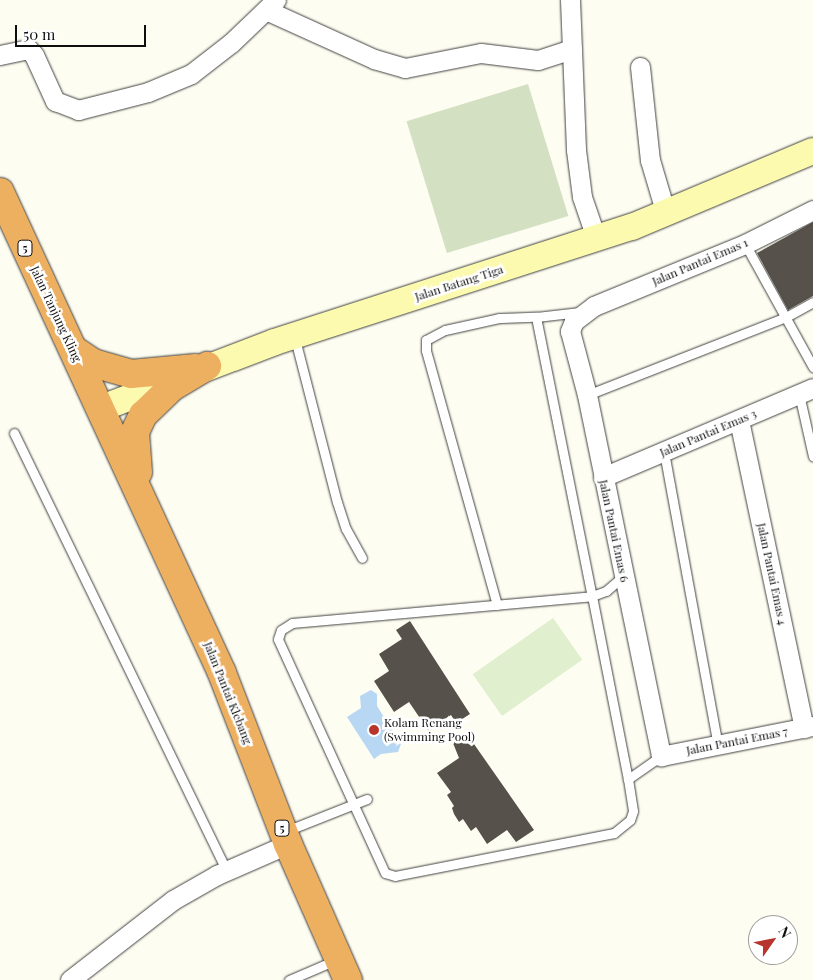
<!DOCTYPE html>
<style>
body{margin:0}
#map{position:relative;width:813px;height:980px;overflow:hidden;background:#fefdf1;font-family:"Playfair Display",serif}
div>[style]{position:absolute}
[style*='--x']{left:calc(var(--x)*1px);top:calc(var(--y)*1px);width:calc(var(--w)*1px);rotate:calc(var(--a)*1deg)}
.cemetery>*{inset:0;background:#d3e0c2;transform-origin:0 0}
.pitch>*{inset:0;background:#e0efcd;transform-origin:0 0}
.water>*{inset:0;background:#b8d7f3}
.building>*{inset:0;background:#57514b}
.roads{filter:drop-shadow(0 0 1px #414141) drop-shadow(0 0 1px #414141)}
.lane>*{height:9px;margin:-4.5px;padding:0 4.5px;transform-origin:4.5px;border-radius:4.5px;background:#fff}
.street>*{height:19px;margin:-9.5px;padding:0 9.5px;transform-origin:9.5px;border-radius:9.5px;background:#fff}
.secondary>*{height:26px;margin:-13px;padding:0 13px;transform-origin:13px;border-radius:13px;background:#fbfaaf}
.highway>*{height:28px;margin:-14px;padding:0 14px;transform-origin:14px;border-radius:14px;background:#edaf60}
.dots>*{width:14px;height:14px;translate:-50% -50%;box-sizing:border-box;border:2px solid #fff;border-radius:50%}
span{translate:-50% -50%;white-space:nowrap;text-align:center;line-height:1.15;-webkit-text-stroke:5px #fff;paint-order:stroke}
.shield-label span{padding:1px 4px;background:#fff;border:1px solid;border-radius:4px;-webkit-text-stroke-width:0}
.shield-label{font-size:11px;color:#0e0e0e;font-weight:700}
.street-label{font-size:12px;color:#0e0e0e}
.poi-label{font-size:12px;color:#0e0e0e}
.left{translate:0 -50%;text-align:left}
.north{position:absolute;left:748px;top:915px;width:50px;height:50px;box-sizing:border-box;background:#fff;border:1px solid #9f9f9f;border-radius:50%;rotate:57deg;font-size:14px;font-weight:700;line-height:20px;text-align:center;color:#0e0e0e}
.north::after{content:'';display:block;margin:auto;width:18px;height:22px;background:#b8352d;clip-path:polygon(50% 0,100% 100%,50% 72%,0 100%)}
.scale{position:absolute;left:15px;top:25px;width:131px;height:22px;box-sizing:border-box;border:2px solid #0e0e0e;border-top:0;padding-left:6px;font-size:15px;line-height:18px;white-space:nowrap;color:#0e0e0e;-webkit-text-stroke:4px #fff;paint-order:stroke}
</style>
<div id="map">
<div class="cemetery">
<i style="left:528px;top:84px;width:138px;height:127px;rotate:73deg"></i>
</div>
<div class="pitch">
<i style="left:553px;top:618px;width:51px;height:98px;rotate:55deg"></i>
</div>
<div class="water">
<i style="clip-path:polygon(371px 690px,377px 694px,377px 706px,401px 744px,398px 752px,381px 754px,374px 759px,347px 717px,361px 708px,360px 696px)"></i>
</div>
<div class="building">
<i style="clip-path:polygon(813px 222px,813px 296px,788px 310px,757px 253px)"></i>
<i style="clip-path:polygon(410px 621px,470px 714px,456px 723px,451px 715px,428px 730px,409px 702px,394px 712px,374px 681px,389px 671px,379px 654px,402px 639px,396px 630px)"></i>
<i style="clip-path:polygon(467px 734px,534px 830px,516px 842px,507px 830px,487px 844px,476px 827px,471px 831px,463px 819px,459px 822px,454px 814px,452px 808px,454px 806px,447px 795px,451px 792px,437px 773px,459px 758px,453px 743px)"></i>
</div>
<div class="roads">
<div class="lane">
<i style="--x:745;--y:244;--w:141;--a:61.1"></i>
<i style="--x:580;--y:312;--w:44;--a:173.5"></i>
<i style="--x:536;--y:317;--w:285;--a:78.7"></i>
<i style="--x:592;--y:596;--w:187;--a:78.9"></i>
<i style="--x:628;--y:779;--w:32;--a:81"></i>
<i style="--x:633;--y:811;--w:9;--a:108"></i>
<i style="--x:630;--y:820;--w:21;--a:141"></i>
<i style="--x:614;--y:833;--w:223;--a:168.9"></i>
<i style="--x:395;--y:876;--w:10;--a:-163"></i>
<i style="--x:385;--y:873;--w:257;--a:-114.6"></i>
<i style="--x:278;--y:639;--w:9;--a:-72"></i>
<i style="--x:281;--y:630;--w:13;--a:-32"></i>
<i style="--x:292;--y:623;--w:301;--a:-5.1"></i>
<i style="--x:592;--y:596;--w:15;--a:-20"></i>
<i style="--x:606;--y:591;--w:23;--a:-41"></i>
<i style="--x:295;--y:339;--w:168;--a:75.6"></i>
<i style="--x:337;--y:502;--w:28;--a:72"></i>
<i style="--x:346;--y:529;--w:33;--a:61"></i>
<i style="--x:799;--y:394;--w:64;--a:77.3"></i>
<i style="--x:587;--y:395;--w:214;--a:-21.4"></i>
<i style="--x:786;--y:317;--w:31;--a:-29"></i>
<i style="--x:14;--y:433;--w:486;--a:64.1"></i>
<i style="--x:664;--y:452;--w:298;--a:79.6"></i>
<i style="--x:497;--y:605;--w:265;--a:-105.6"></i>
<i style="--x:426;--y:350;--w:10;--a:-90"></i>
<i style="--x:426;--y:340;--w:21;--a:-28"></i>
<i style="--x:445;--y:330;--w:55;--a:-12.5"></i>
<i style="--x:499;--y:318;--w:37;--a:-2"></i>
<i style="--x:628;--y:779;--w:40;--a:-34.9"></i>
<i style="--x:286;--y:831;--w:87;--a:-21.6"></i>
<i style="--x:289;--y:980;--w:51;--a:-23.1"></i>
</div>
<div class="street">
<i style="--x:570;--y:0;--w:150;--a:87.7"></i>
<i style="--x:576;--y:150;--w:47;--a:82.7"></i>
<i style="--x:582;--y:197;--w:43;--a:71.1"></i>
<i style="--x:266;--y:10;--w:119;--a:24.4"></i>
<i style="--x:374;--y:59;--w:32;--a:16"></i>
<i style="--x:405;--y:68;--w:77;--a:-11.2"></i>
<i style="--x:481;--y:53;--w:57;--a:7"></i>
<i style="--x:538;--y:60;--w:36;--a:-18"></i>
<i style="--x:0;--y:55;--w:29;--a:-12"></i>
<i style="--x:28;--y:49;--w:8;--a:45"></i>
<i style="--x:34;--y:55;--w:51;--a:65.5"></i>
<i style="--x:55;--y:101;--w:25;--a:21"></i>
<i style="--x:78;--y:110;--w:72;--a:-14.4"></i>
<i style="--x:148;--y:92;--w:47;--a:-22.7"></i>
<i style="--x:191;--y:74;--w:51;--a:-37.8"></i>
<i style="--x:231;--y:43;--w:62;--a:-43.7"></i>
<i style="--x:640;--y:67;--w:94;--a:83.9"></i>
<i style="--x:650;--y:160;--w:56;--a:73.5"></i>
<i style="--x:813;--y:210;--w:76;--a:153.4"></i>
<i style="--x:745;--y:244;--w:163;--a:157.7"></i>
<i style="--x:594;--y:306;--w:25;--a:143"></i>
<i style="--x:574;--y:321;--w:11;--a:112"></i>
<i style="--x:570;--y:331;--w:66;--a:75.1"></i>
<i style="--x:587;--y:395;--w:369;--a:78.4"></i>
<i style="--x:661;--y:756;--w:155;--a:-11.2"></i>
<i style="--x:739;--y:420;--w:315;--a:78.1"></i>
<i style="--x:603;--y:477;--w:228;--a:-23"></i>
<i style="--x:70;--y:980;--w:130;--a:-37.8"></i>
<i style="--x:173;--y:900;--w:51;--a:-29.6"></i>
<i style="--x:217;--y:875;--w:77;--a:-23.6"></i>
</div>
<div class="secondary">
<i style="--x:102;--y:408;--w:185;--a:-20.9"></i>
<i style="--x:275;--y:342;--w:375;--a:-17.9"></i>
<i style="--x:632;--y:227;--w:196;--a:-22.8"></i>
</div>
<div class="highway">
<i style="--x:0;--y:192;--w:530;--a:65.22"></i>
<i style="--x:222;--y:673;--w:183;--a:68.9"></i>
<i style="--x:288;--y:844;--w:149;--a:66.2"></i>
<i style="--x:74;--y:350;--w:23;--a:34"></i>
<i style="--x:93;--y:363;--w:40;--a:16"></i>
<i style="--x:131;--y:374;--w:65;--a:-5.3"></i>
<i style="--x:138;--y:472;--w:40;--a:-94.3"></i>
<i style="--x:135;--y:432;--w:19;--a:-65"></i>
<i style="--x:143;--y:415;--w:40;--a:-44"></i>
<i style="--x:172;--y:387;--w:41;--a:-31"></i>
</div>
</div>
<div class="dots">
<i style="left:374px;top:730px;background:#b8352d"></i>
</div>
<div class="shield-label">
<span style="left:25px;top:248px">5</span>
<span style="left:282px;top:828px">5</span>
</div>
<div class="street-label">
<span style="left:700px;top:262px;rotate:-23deg">Jalan Pantai Emas 1</span>
<span style="left:459px;top:283px;rotate:-18deg">Jalan Batang Tiga</span>
<span style="left:56px;top:314px;rotate:65deg">Jalan Tanjung Kling</span>
<span style="left:708px;top:433px;rotate:-23deg">Jalan Pantai Emas 3</span>
<span style="left:614px;top:531px;rotate:78deg">Jalan Pantai Emas 6</span>
<span style="left:772px;top:574px;rotate:78deg">Jalan Pantai Emas 4</span>
<span style="left:228px;top:693px;rotate:68deg">Jalan Pantai Klebang</span>
<span style="left:737px;top:741px;rotate:-11deg">Jalan Pantai Emas 7</span>
</div>
<div class="poi-label">
<span class="left" style="left:384px;top:730px">Kolam Renang<br>(Swimming Pool)</span>
</div>
<div class="north">N</div>
<div class="scale">50 m</div>
</div>
